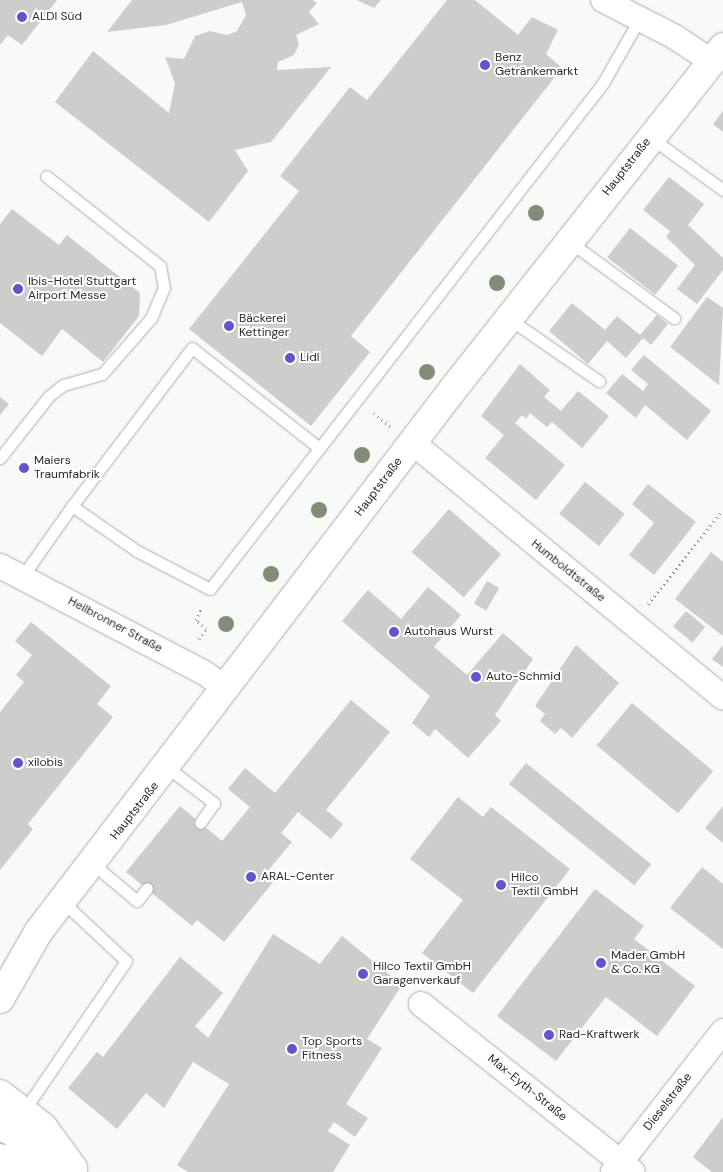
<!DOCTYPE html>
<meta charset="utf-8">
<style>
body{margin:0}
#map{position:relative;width:723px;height:1172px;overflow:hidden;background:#f8faf7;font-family:"DM Sans",sans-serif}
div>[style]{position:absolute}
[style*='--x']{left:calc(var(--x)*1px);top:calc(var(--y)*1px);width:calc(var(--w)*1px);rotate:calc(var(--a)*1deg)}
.building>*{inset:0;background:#cccecb;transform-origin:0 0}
.path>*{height:3px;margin-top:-1.5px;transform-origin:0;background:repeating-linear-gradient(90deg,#8f908e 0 1px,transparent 0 5px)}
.roads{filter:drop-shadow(0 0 1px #acaeaa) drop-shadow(0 0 1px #acaeaa)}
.lane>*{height:11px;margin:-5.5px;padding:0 5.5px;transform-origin:5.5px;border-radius:5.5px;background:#fff}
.street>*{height:24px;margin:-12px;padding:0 12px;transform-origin:12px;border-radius:12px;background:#fff}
.secondary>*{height:28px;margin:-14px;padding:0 14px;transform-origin:14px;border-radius:14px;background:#fff}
.trees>*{width:16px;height:16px;margin:-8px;border-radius:50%;background:#818d78}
.dots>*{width:14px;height:14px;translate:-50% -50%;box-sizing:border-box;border:2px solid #fff;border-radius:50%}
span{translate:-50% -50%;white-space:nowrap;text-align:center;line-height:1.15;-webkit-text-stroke:4px #fff;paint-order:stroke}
.poi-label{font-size:12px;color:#292a29}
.left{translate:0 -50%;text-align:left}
.street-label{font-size:12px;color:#292a29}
</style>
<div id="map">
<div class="building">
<i style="clip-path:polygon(0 0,57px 0,22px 45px,8px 35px,0 45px)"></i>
<i style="clip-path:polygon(132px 0,313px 0,317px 3px,309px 12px,319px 24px,296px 35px,299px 45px,294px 55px,278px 62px,277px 70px,331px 67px,271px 142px,235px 150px,248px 171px,209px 222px,55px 102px,93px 51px,169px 113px,175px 83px,165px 57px,184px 59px,195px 36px,210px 31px,227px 35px,237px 31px,246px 15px,242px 2px,166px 25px,107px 32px)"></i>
<i style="clip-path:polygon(357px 0,381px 0,374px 8px)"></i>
<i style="clip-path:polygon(447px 0,475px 0,518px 35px,532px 17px,558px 30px,546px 54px,562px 68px,351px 336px,370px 352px,311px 426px,189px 329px,299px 191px,280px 176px,350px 87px,367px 100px)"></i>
<i style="clip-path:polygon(723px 111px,723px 132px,713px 124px)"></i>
<i style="clip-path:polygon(669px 177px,704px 204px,688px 225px,723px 258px,723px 270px,697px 304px,677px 289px,695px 265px,666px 237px,670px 231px,643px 210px)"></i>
<i style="clip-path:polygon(12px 209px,59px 245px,67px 235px,140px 293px,139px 316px,103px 362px,62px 329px,42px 356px,0 323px,0 224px)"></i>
<i style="left:630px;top:228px;width:61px;height:37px;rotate:38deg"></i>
<i style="clip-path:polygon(707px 297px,723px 308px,719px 385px,670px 347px)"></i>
<i style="clip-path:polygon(572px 303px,605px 330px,617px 316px,640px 335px,657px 315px,668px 324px,651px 345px,643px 338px,626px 358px,607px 341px,588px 364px,549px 331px)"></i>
<i style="clip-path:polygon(644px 355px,711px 411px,687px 440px,645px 405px,636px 418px,606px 393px,622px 374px,643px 391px,648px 384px,631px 370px)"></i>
<i style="clip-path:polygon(520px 364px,550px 390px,544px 397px,561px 411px,578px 391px,609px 416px,582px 448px,552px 422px,547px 427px,530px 413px,526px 419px,522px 415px,515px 423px,565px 465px,536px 500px,485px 458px,504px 435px,481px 416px)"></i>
<i style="clip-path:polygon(0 397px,9px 404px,0 415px)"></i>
<i style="left:585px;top:482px;width:51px;height:41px;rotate:39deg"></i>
<i style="clip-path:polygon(648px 484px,696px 522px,654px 575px,629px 555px,654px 523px,632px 504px)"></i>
<i style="left:449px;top:509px;width:69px;height:57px;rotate:41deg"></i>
<i style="clip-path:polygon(711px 552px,723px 562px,723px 636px,675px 599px)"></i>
<i style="left:487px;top:581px;width:14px;height:26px;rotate:30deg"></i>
<i style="clip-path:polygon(428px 587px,461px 615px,434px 647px,467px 675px,503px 633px,533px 659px,495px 715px,501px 721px,468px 758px,435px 729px,429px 737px,412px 723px,430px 696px,342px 621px,368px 590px,401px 619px)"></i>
<i style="left:686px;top:611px;width:25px;height:20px;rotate:40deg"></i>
<i style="clip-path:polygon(31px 622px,111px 686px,97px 704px,113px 717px,28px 824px,33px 829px,0 870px,0 712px,24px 682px,16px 675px,32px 655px,15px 641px)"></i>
<i style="clip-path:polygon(576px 645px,619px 683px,572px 738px,561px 728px,555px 734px,540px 721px,545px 714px,535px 706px)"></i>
<i style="clip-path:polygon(723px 645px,723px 667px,712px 659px)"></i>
<i style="clip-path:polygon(351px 700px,390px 732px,326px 810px,343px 824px,331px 839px,298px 812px,281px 833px,292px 842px,266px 873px,274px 881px,224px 942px,197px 920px,192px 926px,126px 872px,180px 806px,222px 841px,250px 807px,228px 789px,245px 768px,275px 793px)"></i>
<i style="left:632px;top:703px;width:106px;height:55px;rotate:40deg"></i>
<i style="left:526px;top:763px;width:161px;height:27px;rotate:39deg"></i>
<i style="clip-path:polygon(458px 797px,483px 817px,491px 807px,570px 869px,473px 993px,422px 953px,463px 900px,410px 859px)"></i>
<i style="clip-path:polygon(723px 806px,723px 843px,705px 828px)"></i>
<i style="clip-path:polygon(702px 867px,723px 884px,723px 949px,670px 908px)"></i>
<i style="clip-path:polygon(595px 889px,644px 926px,634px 939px,695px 986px,657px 1036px,606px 997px,556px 1061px,497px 1016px)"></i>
<i style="clip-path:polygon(273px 934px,320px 964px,342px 936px,402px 985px,367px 1039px,382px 1048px,346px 1104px,368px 1118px,355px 1137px,334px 1122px,328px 1131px,350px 1145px,333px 1172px,188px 1172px,177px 1165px,229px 1084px,193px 1062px,164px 1108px,146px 1093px,117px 1129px,68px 1088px,97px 1052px,103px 1057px,180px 957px,223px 993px,195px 1026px,208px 1038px)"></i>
<i style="clip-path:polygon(723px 1117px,723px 1172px,712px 1172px,693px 1157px)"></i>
</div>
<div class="path">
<i style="--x:374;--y:413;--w:21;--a:39"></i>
<i style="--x:648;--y:604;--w:120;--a:-51.4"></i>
<i style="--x:199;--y:639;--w:12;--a:-55"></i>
<i style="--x:206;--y:629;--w:13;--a:-138"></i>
<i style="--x:196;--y:620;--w:14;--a:-65"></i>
</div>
<div class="roads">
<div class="lane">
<i style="--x:651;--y:138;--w:89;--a:35.8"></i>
<i style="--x:570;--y:242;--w:129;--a:36.2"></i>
<i style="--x:508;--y:318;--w:111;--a:34.7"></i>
<i style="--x:0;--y:458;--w:79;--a:-51.7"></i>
<i style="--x:49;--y:396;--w:18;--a:-38"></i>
<i style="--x:63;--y:385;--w:41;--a:-15.8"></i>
<i style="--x:102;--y:374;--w:74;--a:-48.8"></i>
<i style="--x:151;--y:318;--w:33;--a:-67"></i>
<i style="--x:164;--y:288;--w:22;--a:-100"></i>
<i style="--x:160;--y:266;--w:145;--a:-141.7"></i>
<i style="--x:72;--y:506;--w:198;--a:-52.8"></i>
<i style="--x:192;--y:348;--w:162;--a:38.2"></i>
<i style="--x:22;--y:577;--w:87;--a:-54.8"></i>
<i style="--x:72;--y:506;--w:79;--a:34.7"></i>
<i style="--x:137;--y:551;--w:82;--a:27.5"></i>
<i style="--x:210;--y:589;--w:641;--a:-52.16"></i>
<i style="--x:603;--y:83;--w:75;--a:-60.4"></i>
<i style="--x:168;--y:768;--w:58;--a:37.3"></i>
<i style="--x:214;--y:803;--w:24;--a:125"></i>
<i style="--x:93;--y:864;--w:57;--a:40.1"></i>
<i style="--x:137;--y:901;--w:16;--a:-52"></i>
<i style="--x:23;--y:1112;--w:183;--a:-55.7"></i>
<i style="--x:126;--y:961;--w:86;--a:-136.9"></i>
</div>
<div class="street">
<i style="--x:603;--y:0;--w:81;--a:27.2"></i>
<i style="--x:675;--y:37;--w:43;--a:33.7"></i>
<i style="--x:413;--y:443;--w:401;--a:39.4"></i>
<i style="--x:0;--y:566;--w:229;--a:27.6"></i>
<i style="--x:203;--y:672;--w:29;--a:35"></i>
<i style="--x:421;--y:1004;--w:270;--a:38.4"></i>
<i style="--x:613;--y:1172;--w:179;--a:-52"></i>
</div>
<div class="secondary">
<i style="--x:0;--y:999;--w:78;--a:-60.2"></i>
<i style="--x:39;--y:931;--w:690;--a:-52.6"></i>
<i style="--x:458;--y:383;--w:428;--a:-51.7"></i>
<i style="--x:0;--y:1094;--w:54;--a:37.5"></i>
<i style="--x:43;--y:1127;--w:51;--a:53.8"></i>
<i style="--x:0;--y:1125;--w:71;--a:29.4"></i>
<i style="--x:0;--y:1158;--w:68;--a:7.7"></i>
</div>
</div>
<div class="trees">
<i style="left:536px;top:213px"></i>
<i style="left:497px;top:283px"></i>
<i style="left:427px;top:372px"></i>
<i style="left:362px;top:455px"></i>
<i style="left:319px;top:510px"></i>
<i style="left:271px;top:574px"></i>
<i style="left:226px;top:624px"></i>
</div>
<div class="dots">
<i style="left:22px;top:17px;background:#6154cc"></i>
<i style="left:485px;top:65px;background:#6154cc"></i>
<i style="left:18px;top:289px;background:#6154cc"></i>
<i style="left:229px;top:326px;background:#6154cc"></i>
<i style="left:290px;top:358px;background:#6154cc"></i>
<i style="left:24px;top:468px;background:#6154cc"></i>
<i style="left:394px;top:632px;background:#6154cc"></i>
<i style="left:476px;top:677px;background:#6154cc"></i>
<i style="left:18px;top:763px;background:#6154cc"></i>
<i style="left:251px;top:877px;background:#6154cc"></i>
<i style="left:501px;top:885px;background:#6154cc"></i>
<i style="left:601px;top:963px;background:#6154cc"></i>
<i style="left:363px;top:974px;background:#6154cc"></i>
<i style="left:549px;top:1035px;background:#6154cc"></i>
<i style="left:292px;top:1049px;background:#6154cc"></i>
</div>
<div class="poi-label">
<span class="left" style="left:32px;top:17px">ALDI Süd</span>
<span class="left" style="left:495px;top:65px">Benz<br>Getränkemarkt</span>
<span class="left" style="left:28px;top:289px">Ibis-Hotel Stuttgart<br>Airport Messe</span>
<span class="left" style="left:239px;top:326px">Bäckerei<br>Kettinger</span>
<span class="left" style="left:300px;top:358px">Lidl</span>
<span class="left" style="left:34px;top:468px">Maiers<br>Traumfabrik</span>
<span class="left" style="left:404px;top:632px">Autohaus Wurst</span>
<span class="left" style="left:486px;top:677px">Auto-Schmid</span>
<span class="left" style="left:28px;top:763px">xilobis</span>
<span class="left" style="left:261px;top:877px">ARAL-Center</span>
<span class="left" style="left:511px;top:885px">Hilco<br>Textil GmbH</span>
<span class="left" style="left:611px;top:963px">Mader GmbH<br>&amp; Co. KG</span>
<span class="left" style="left:373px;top:974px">Hilco Textil GmbH<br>Garagenverkauf</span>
<span class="left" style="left:559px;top:1035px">Rad-Kraftwerk</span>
<span class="left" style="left:302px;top:1049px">Top Sports<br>Fitness</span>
</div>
<div class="street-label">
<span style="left:627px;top:167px;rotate:-52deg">Hauptstraße</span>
<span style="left:379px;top:487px;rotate:-53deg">Hauptstraße</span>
<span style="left:568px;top:571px;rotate:39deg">Humboldtstraße</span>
<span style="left:115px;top:625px;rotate:28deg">Heilbronner Straße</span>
<span style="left:135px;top:811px;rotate:-52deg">Hauptstraße</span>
<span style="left:527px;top:1088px;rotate:39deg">Max-Eyth-Straße</span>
<span style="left:668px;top:1102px;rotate:-52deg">Dieselstraße</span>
</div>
</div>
